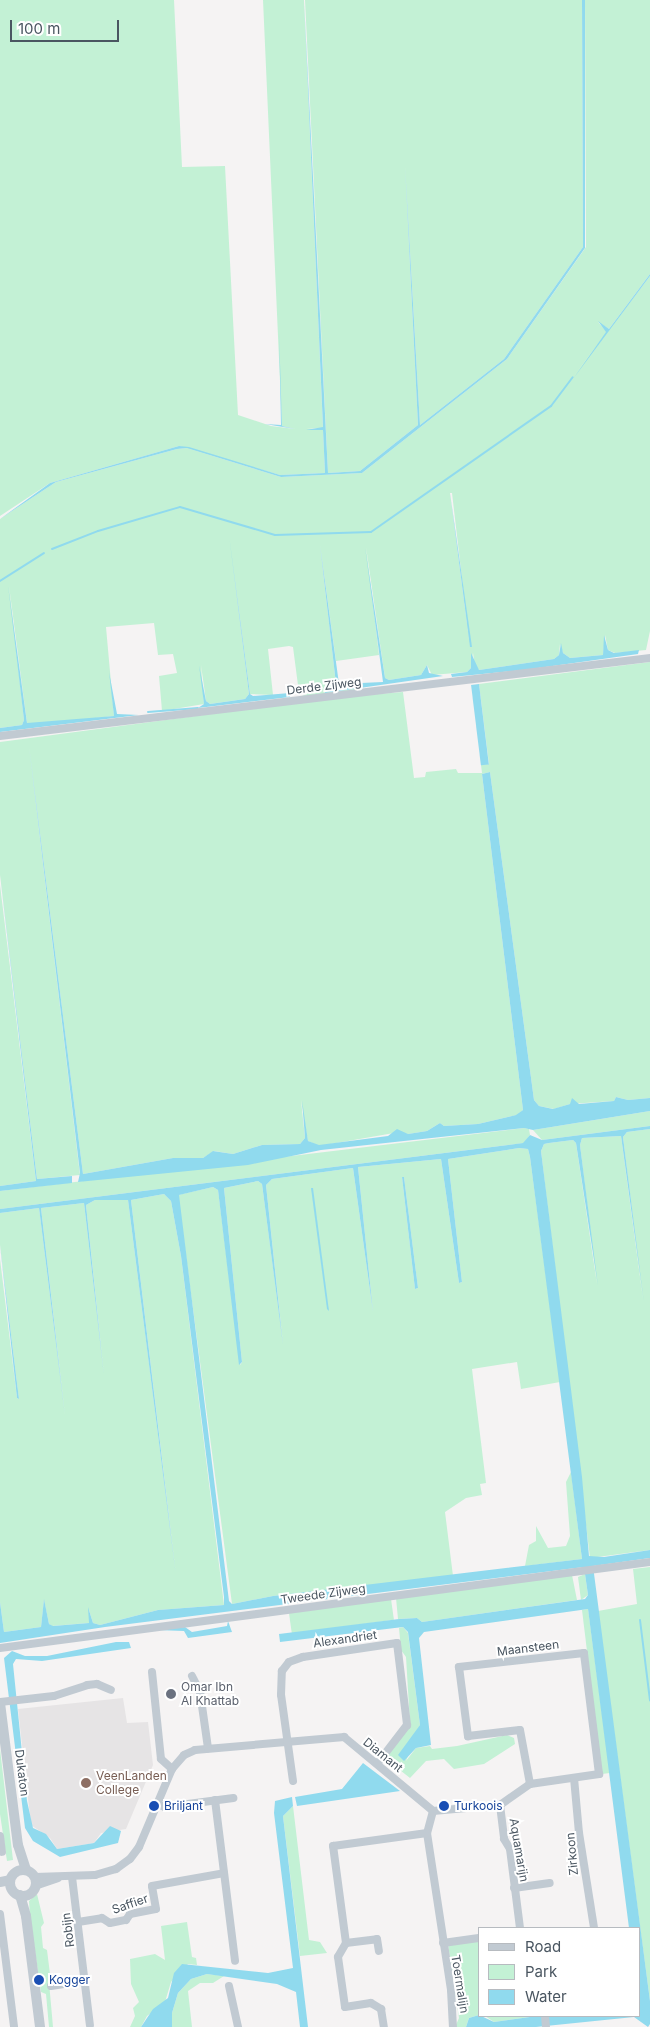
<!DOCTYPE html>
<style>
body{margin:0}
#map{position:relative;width:650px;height:2027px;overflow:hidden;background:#f5f3f3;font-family:Inter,sans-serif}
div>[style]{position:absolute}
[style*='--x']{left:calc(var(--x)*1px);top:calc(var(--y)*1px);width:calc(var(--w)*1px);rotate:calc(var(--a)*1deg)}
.education>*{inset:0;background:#e6e4e5}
.green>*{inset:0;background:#c3f1d5;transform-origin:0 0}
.water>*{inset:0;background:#90daee;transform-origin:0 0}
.stream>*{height:2px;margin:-1px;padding:0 1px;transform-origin:1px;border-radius:1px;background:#90daee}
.minor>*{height:8px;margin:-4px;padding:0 4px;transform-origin:4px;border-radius:4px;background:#c1cad2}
.tertiary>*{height:10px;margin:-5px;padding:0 5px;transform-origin:5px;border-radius:5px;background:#c1cad2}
.tertiary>.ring{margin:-5px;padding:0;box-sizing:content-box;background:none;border:10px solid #c1cad2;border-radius:50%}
.dots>*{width:14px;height:14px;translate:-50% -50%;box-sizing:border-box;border:2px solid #fff;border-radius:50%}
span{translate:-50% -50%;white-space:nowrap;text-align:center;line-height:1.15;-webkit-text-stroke:4px #fff;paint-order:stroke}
.street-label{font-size:12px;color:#4a5661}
.worship-label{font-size:12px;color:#5b616d}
.left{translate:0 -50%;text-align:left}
.education-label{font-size:12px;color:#785e54}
.transit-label{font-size:12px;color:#164399}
.legend{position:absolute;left:478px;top:1927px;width:162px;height:90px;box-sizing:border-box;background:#fff;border:1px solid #b7bbc0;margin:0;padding:6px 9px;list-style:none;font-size:15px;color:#4a5661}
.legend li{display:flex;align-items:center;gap:10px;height:25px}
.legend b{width:25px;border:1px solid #b7bbc0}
.scale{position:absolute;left:10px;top:20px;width:109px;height:22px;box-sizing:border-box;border:2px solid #4a5661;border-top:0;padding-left:6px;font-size:15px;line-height:18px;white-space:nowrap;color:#4a5661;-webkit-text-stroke:4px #fff;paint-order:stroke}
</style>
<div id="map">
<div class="education">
<i style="clip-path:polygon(123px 1698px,127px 1723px,148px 1722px,153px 1765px,126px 1829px,101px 1833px,94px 1843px,57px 1849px,50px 1838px,31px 1825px,18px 1709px)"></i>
</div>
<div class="green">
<i style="clip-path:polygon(0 0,174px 0,182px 167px,225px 166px,238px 415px,271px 426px,295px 429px,282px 426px,263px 0,304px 0,323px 428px,306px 429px,323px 429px,325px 473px,280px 475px,179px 446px,50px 483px,0 516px)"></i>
<i style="clip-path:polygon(305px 0,582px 0,583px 247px,504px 359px,420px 425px,405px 165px,418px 425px,360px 471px,328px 473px)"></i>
<i style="clip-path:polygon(evenodd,585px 0,650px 0,650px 274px,609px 329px,598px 322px,607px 332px,573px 377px,650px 276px,650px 631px,646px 650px,615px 653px,608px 650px,605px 635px,603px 655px,570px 658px,563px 653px,560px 644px,559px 655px,554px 659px,479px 670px,475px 667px,473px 653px,471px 668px,467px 672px,432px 675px,427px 665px,421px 675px,389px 680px,385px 678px,366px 547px,379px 655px,336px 661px,320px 545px,336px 684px,325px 688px,325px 692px,356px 689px,353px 692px,297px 698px,319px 689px,299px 693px,293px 647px,289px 646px,268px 649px,273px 695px,250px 694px,232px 558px,249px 694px,245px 699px,210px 704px,206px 701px,201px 665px,204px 704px,162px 711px,159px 676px,177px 673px,173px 654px,158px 655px,154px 623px,106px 627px,114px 716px,30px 725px,27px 723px,9px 586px,24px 720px,22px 725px,0 728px,0 519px,56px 482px,177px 449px,187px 448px,281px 477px,362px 473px,507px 359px,586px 247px,585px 0,450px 493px,452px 493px,470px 647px,450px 493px)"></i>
<i style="clip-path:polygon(650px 662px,650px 1098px,628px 1100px,616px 1097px,614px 1101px,570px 1104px,554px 1109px,539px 1106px,534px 1100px,490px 772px,482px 774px,523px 1110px,517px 1115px,478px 1124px,444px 1126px,440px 1123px,427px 1131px,408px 1134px,394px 1133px,319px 1146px,308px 1141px,301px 1100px,305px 1138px,300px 1144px,262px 1145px,233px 1154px,214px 1151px,203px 1158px,173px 1158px,83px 1174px,29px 746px,80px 1175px,37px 1179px,0 875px,0 742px,340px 697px,403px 692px,414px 778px,425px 777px,426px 772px,456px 769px,458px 773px,482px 773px,481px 765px,489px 764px,479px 684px)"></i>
<i style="clip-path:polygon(0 885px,36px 1181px,0 1186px)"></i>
<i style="clip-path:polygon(650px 1111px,650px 1126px,542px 1140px,533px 1130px)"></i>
<i style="clip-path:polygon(524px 1128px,529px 1129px,530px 1135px,524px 1143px,0 1209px,0 1191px)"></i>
<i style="clip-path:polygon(650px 1129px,650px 1550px,590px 1558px,541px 1151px,544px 1144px,549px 1143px,573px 1140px,576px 1143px,597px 1284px,580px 1145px,582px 1138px,621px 1136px,643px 1299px,623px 1137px,627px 1132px)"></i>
<i style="clip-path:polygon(evenodd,519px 1148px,528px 1149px,530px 1157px,560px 1382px,521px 1389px,517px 1362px,472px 1369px,486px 1483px,480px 1484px,482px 1495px,466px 1498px,445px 1512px,453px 1576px,273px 1596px,232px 1604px,178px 1195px,213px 1187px,218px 1190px,240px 1365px,242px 1362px,224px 1188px,258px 1181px,262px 1184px,283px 1344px,266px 1185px,272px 1179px,353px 1168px,373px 1312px,358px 1167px,441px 1159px,459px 1283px,462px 1282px,448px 1159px,519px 1148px,402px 1177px,404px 1177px,418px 1288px,415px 1289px,402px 1177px)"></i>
<i style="clip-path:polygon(164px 1194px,171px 1201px,181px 1256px,224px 1605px,158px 1610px,100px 1625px,93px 1623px,89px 1610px,89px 1623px,52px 1626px,49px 1624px,44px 1600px,41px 1627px,4px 1632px,0 1602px,0 1259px,17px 1398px,19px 1399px,0 1245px,0 1213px,39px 1208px,65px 1415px,41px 1208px,84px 1203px,104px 1375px,86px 1205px,95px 1200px,128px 1200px,176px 1575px,131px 1200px)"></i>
<i style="clip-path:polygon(571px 1472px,582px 1559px,525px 1566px,529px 1545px,536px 1541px,536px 1526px,548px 1548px,566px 1546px,570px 1536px,566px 1482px)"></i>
<i style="clip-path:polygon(650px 1567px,650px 2001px,598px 1611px,637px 1604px,633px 1569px)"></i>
<i style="clip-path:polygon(585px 1574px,588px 1595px,581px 1600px,578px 1577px)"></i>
<i style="clip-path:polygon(572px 1575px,577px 1600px,422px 1622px,417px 1618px,398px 1619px,396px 1598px)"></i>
<i style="left:391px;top:1599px;width:21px;height:103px;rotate:82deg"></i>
<i style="clip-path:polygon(588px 1609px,610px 1773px,602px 1774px,582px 1610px)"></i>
<i style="clip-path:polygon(403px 1627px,408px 1633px,420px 1725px,406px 1761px,416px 1748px,430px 1746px,432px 1749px,457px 1746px,507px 1735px,514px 1738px,515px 1744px,484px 1764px,454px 1769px,444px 1759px,426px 1761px,410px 1778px,386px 1759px,410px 1723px,406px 1657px,401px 1650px,399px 1628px)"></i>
<i style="clip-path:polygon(0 1749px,13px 1860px,7px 1861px,0 1814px)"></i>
<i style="clip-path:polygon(293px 1806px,309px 1940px,320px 1942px,327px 1953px,300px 1956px,283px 1816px)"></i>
<i style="clip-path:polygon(37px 1894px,44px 1923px,41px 1927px,43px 1948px,47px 1950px,51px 1982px,49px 1982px,53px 2027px,49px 2027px,46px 1994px,41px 1992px,30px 1917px,29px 1901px)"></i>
<i style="clip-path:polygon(187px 1922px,192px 1957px,196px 1958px,197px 1965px,188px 1964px,171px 1982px,165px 2002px,147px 2016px,141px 2027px,130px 2027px,135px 2016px,133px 2008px,139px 2002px,131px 1984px,130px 1959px,155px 1954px,165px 1960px,161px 1926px)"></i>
<i style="clip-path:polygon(479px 1939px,479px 2015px,469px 2018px,466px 2027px,455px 2027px,459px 2018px,448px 1944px)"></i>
<i style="clip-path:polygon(207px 1974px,224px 1976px,213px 1983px,200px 1983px,188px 1991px,192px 2027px,172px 2027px,172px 2013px,178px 1993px,191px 1979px)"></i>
<i style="clip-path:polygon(485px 2016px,537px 2016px,494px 2022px)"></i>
</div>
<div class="water">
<i style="clip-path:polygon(304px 0,328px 473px,360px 471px,418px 425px,405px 165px,420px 425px,504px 359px,583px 247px,582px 0,585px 0,585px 248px,507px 359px,362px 473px,281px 477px,187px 448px,177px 449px,56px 482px,0 519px,50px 483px,179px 446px,189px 447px,280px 475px,325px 473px,323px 430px,306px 430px,323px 427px)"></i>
<i style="clip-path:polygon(650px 274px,650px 276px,573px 379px,606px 332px,598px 321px,609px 329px)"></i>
<i style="clip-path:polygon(279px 331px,282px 426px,295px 429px,265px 424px,281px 425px)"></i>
<i style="clip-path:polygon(450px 493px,472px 647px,470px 647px)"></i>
<i style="clip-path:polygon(229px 535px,250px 694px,253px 696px,290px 693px,290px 697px,198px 708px,204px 704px,199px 665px,206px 701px,210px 704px,245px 699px,249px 694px)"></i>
<i style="clip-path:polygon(320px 545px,339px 684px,383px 682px,365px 547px,385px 678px,389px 680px,421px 675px,427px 665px,429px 673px,443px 676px,325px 693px,324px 688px,336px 684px)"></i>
<i style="clip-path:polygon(8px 585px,27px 723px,114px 716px,109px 672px,117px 714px,139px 715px,0 732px,0 728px,22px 725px,24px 720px)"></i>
<i style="clip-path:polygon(604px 635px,608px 650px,614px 653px,639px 650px,638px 654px,524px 670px,452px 677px,451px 674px,467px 672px,471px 668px,471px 653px,479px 670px,554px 659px,559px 655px,561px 643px,563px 653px,570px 658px,603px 655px)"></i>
<i style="left:479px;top:684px;width:81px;height:8px;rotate:83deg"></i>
<i style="clip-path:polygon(29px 746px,83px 1174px,173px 1158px,203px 1158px,213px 1151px,233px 1154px,262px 1145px,300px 1144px,305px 1138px,302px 1100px,308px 1141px,319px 1145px,388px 1136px,397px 1129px,408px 1134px,427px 1131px,440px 1123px,444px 1126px,478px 1124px,516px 1115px,523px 1110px,482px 774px,490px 772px,534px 1100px,539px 1106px,553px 1109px,570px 1104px,572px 1098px,579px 1104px,614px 1101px,616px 1097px,628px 1100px,650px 1098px,650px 1111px,533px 1130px,524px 1128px,321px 1150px,248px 1165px,78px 1182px,80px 1173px)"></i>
<i style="clip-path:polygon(0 875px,37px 1179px,72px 1176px,72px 1183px,0 1191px,0 1186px,36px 1181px)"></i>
<i style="clip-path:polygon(evenodd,650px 1126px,650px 1129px,627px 1132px,623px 1137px,644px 1303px,621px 1136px,582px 1138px,580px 1145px,598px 1286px,576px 1143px,573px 1140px,549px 1143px,544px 1144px,541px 1151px,582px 1477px,589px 1556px,604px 1557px,650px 1550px,650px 1558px,593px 1566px,650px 2001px,650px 2024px,648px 2027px,634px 2017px,536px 2027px,466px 2027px,469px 2018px,479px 2015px,494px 2022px,537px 2016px,639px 2016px,639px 1928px,629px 1928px,588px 1609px,424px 1632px,419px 1638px,431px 1745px,416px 1748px,404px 1761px,398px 1755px,420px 1725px,408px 1632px,403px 1627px,280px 1642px,279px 1634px,399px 1619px,417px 1618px,422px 1622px,585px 1599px,588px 1595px,584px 1567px,105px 1627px,0 1643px,0 1602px,4px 1632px,41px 1627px,44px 1599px,49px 1624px,53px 1626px,89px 1623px,88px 1607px,93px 1623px,100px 1625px,158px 1610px,224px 1605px,224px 1597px,181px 1256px,171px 1201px,164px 1194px,131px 1200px,176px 1576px,128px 1200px,95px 1200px,86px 1205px,104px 1376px,84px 1203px,41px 1208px,65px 1416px,39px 1208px,0 1213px,0 1209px,523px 1143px,530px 1135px,542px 1140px,650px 1126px,519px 1148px,528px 1149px,530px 1157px,582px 1559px,273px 1596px,232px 1604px,229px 1601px,179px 1195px,213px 1187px,218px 1190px,239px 1365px,242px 1362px,224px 1188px,258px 1181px,262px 1184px,283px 1345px,266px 1185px,272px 1179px,353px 1168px,373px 1312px,358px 1167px,441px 1159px,459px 1283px,462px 1282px,448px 1159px,519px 1148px)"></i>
<i style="clip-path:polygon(402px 1177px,404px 1177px,418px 1288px,415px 1289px)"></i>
<i style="clip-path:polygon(311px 1188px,313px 1188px,329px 1311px,327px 1309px)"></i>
<i style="clip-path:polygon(0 1245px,19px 1399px,17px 1398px)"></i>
<i style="clip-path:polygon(228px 1621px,232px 1632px,188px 1638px,184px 1631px,156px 1630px,185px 1627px,192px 1632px,227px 1626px)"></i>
<i style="clip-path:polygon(116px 1642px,129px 1642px,131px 1648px,42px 1661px,16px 1659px,13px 1664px,27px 1801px,33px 1828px,46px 1834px,57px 1849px,94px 1843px,110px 1826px,121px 1831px,118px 1843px,60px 1857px,33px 1841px,25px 1828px,4px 1658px,12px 1651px,25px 1656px,47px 1656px)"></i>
<i style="clip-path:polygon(363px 1763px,400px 1791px,297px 1806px,295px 1797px,342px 1789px)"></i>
<i style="clip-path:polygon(292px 1797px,293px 1806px,283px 1816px,308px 2027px,300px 2027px,296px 1992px,277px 1984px,207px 1974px,191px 1979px,178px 1993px,172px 2013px,172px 2027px,141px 2027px,153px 2009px,168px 1998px,174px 1973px,182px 1964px,268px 1973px,293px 1968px,274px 1813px,275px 1801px)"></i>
</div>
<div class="stream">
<i style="--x:52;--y:549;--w:49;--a:-21.4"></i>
<i style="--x:98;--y:531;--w:85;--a:-16.3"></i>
<i style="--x:180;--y:507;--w:99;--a:16.4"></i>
<i style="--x:275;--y:535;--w:96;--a:-1.8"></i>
<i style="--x:371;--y:532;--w:220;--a:-35"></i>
<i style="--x:551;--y:406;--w:36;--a:-53"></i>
<i style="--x:0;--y:581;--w:52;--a:-32.5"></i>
<i style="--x:148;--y:712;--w:50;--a:-4.6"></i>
<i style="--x:640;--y:1620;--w:81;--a:82.9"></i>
</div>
<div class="minor">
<i style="--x:0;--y:736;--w:655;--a:-6.84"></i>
<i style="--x:0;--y:1648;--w:656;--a:-7.54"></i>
<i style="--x:152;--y:1672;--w:87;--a:84.1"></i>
<i style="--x:161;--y:1759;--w:15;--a:42"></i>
<i style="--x:172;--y:1769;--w:18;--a:-49"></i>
<i style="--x:184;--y:1755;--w:12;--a:-24"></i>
<i style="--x:195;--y:1750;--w:150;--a:-5"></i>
<i style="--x:344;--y:1737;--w:116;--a:39.7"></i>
<i style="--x:433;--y:1811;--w:67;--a:-5.1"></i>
<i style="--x:500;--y:1805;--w:37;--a:-35"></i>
<i style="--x:530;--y:1784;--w:70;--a:-8.2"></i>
<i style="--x:599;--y:1774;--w:122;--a:-97.1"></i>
<i style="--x:584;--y:1653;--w:126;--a:173.6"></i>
<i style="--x:459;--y:1667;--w:70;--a:82.6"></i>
<i style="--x:468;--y:1736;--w:52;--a:-6.6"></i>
<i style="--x:520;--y:1730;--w:55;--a:79.5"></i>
<i style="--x:192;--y:1676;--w:18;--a:63"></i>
<i style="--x:200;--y:1692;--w:57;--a:81.9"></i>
<i style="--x:0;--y:1702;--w:54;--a:-6.3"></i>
<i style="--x:54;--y:1696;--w:35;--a:-18"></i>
<i style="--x:87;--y:1685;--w:10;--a:-6"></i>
<i style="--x:97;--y:1684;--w:15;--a:23"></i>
<i style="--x:574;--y:1778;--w:55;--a:84.8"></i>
<i style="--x:579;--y:1833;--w:96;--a:81"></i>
<i style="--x:293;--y:1781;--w:87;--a:-97.9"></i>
<i style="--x:281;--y:1695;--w:24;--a:-88"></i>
<i style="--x:282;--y:1671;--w:11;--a:-52"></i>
<i style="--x:289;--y:1662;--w:15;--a:-20"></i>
<i style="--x:303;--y:1657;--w:95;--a:-8.5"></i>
<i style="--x:397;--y:1643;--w:83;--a:83"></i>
<i style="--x:407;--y:1725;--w:49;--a:127.6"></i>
<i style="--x:215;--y:1800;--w:162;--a:82.9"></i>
<i style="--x:157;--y:1804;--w:9;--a:21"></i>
<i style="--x:165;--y:1807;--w:69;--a:-7.5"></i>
<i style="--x:500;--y:1805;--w:34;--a:83"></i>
<i style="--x:504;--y:1839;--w:12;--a:59"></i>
<i style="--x:510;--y:1849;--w:80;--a:82.8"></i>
<i style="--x:433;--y:1811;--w:23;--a:105"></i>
<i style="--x:427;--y:1833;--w:159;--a:81.3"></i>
<i style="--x:451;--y:1990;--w:37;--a:87"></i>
<i style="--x:0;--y:1836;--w:16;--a:83"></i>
<i style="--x:35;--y:1877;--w:60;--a:-1.9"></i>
<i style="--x:95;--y:1875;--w:22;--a:-16"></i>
<i style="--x:116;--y:1869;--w:17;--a:-36"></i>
<i style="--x:130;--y:1859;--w:15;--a:-53"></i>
<i style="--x:139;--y:1847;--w:85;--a:-67.1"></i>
<i style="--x:72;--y:1877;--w:149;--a:83.1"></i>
<i style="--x:35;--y:1886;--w:24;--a:-19"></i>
<i style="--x:514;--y:1888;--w:36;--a:-8"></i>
<i style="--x:0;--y:1914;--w:114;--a:82.9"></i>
<i style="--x:78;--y:1922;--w:24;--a:-9"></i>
<i style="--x:102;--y:1918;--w:9;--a:32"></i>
<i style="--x:110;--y:1923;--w:16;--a:-11"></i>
<i style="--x:126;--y:1920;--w:7;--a:-56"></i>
<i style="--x:130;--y:1914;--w:26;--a:-11"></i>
<i style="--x:156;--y:1909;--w:23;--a:-100"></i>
<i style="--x:152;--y:1886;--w:73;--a:-10.2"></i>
<i style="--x:346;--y:1943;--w:98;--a:-97.6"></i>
<i style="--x:333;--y:1846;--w:95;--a:-7.9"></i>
<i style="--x:346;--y:1943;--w:16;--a:120"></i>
<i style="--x:338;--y:1957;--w:50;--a:82"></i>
<i style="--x:345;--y:2007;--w:26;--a:-9"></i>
<i style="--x:371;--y:2003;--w:12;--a:31"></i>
<i style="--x:381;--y:2009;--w:18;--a:81"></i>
<i style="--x:346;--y:1943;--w:31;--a:-7"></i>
<i style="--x:377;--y:1939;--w:12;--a:81"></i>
<i style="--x:443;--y:1943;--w:36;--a:-8"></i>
<i style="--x:51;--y:1986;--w:32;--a:-9"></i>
<i style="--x:229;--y:1986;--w:42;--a:77.6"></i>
<i style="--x:545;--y:2016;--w:11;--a:85"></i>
</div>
<div class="tertiary">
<i style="--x:0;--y:1703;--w:143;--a:82.8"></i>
<i style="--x:18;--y:1845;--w:26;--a:72"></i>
<i class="ring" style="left:10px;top:1870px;width:16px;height:16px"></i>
<i style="--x:0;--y:1882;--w:10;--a:-11"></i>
<i style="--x:20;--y:1895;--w:22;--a:74"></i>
<i style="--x:26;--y:1916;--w:112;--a:82.8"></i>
</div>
<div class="dots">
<i style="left:171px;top:1694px;background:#6b7280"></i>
<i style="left:86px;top:1783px;background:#8d6e63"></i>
<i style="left:154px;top:1806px;background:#1a4fb4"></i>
<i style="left:444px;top:1806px;background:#1a4fb4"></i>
<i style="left:39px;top:1980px;background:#1a4fb4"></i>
</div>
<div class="street-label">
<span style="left:324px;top:686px;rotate:-7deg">Derde Zijweg</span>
<span style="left:323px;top:1594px;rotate:-8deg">Tweede Zijweg</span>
<span style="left:345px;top:1639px;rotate:-8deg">Alexandriet</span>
<span style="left:528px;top:1648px;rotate:-7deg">Maansteen</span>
<span style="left:383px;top:1755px;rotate:39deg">Diamant</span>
<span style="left:22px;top:1773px;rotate:83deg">Dukaton</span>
<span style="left:519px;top:1850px;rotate:80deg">Aquamarijn</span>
<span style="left:572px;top:1854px;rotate:-95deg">Zirkoon</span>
<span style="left:130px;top:1904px;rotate:-19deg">Saffier</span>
<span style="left:68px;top:1930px;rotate:-97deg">Robijn</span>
<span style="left:460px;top:1984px;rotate:81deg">Toermalijn</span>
</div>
<div class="worship-label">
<span class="left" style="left:181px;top:1694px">Omar Ibn<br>Al Khattab</span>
</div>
<div class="education-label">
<span class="left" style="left:96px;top:1783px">VeenLanden<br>College</span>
</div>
<div class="transit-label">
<span class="left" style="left:164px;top:1806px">Briljant</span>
<span class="left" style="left:454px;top:1806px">Turkoois</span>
<span class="left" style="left:49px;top:1980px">Kogger</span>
</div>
<ul class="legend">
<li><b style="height:6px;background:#c1cad2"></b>Road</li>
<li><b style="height:14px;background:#c3f1d5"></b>Park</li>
<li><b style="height:14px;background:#90daee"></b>Water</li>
</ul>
<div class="scale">100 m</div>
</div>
